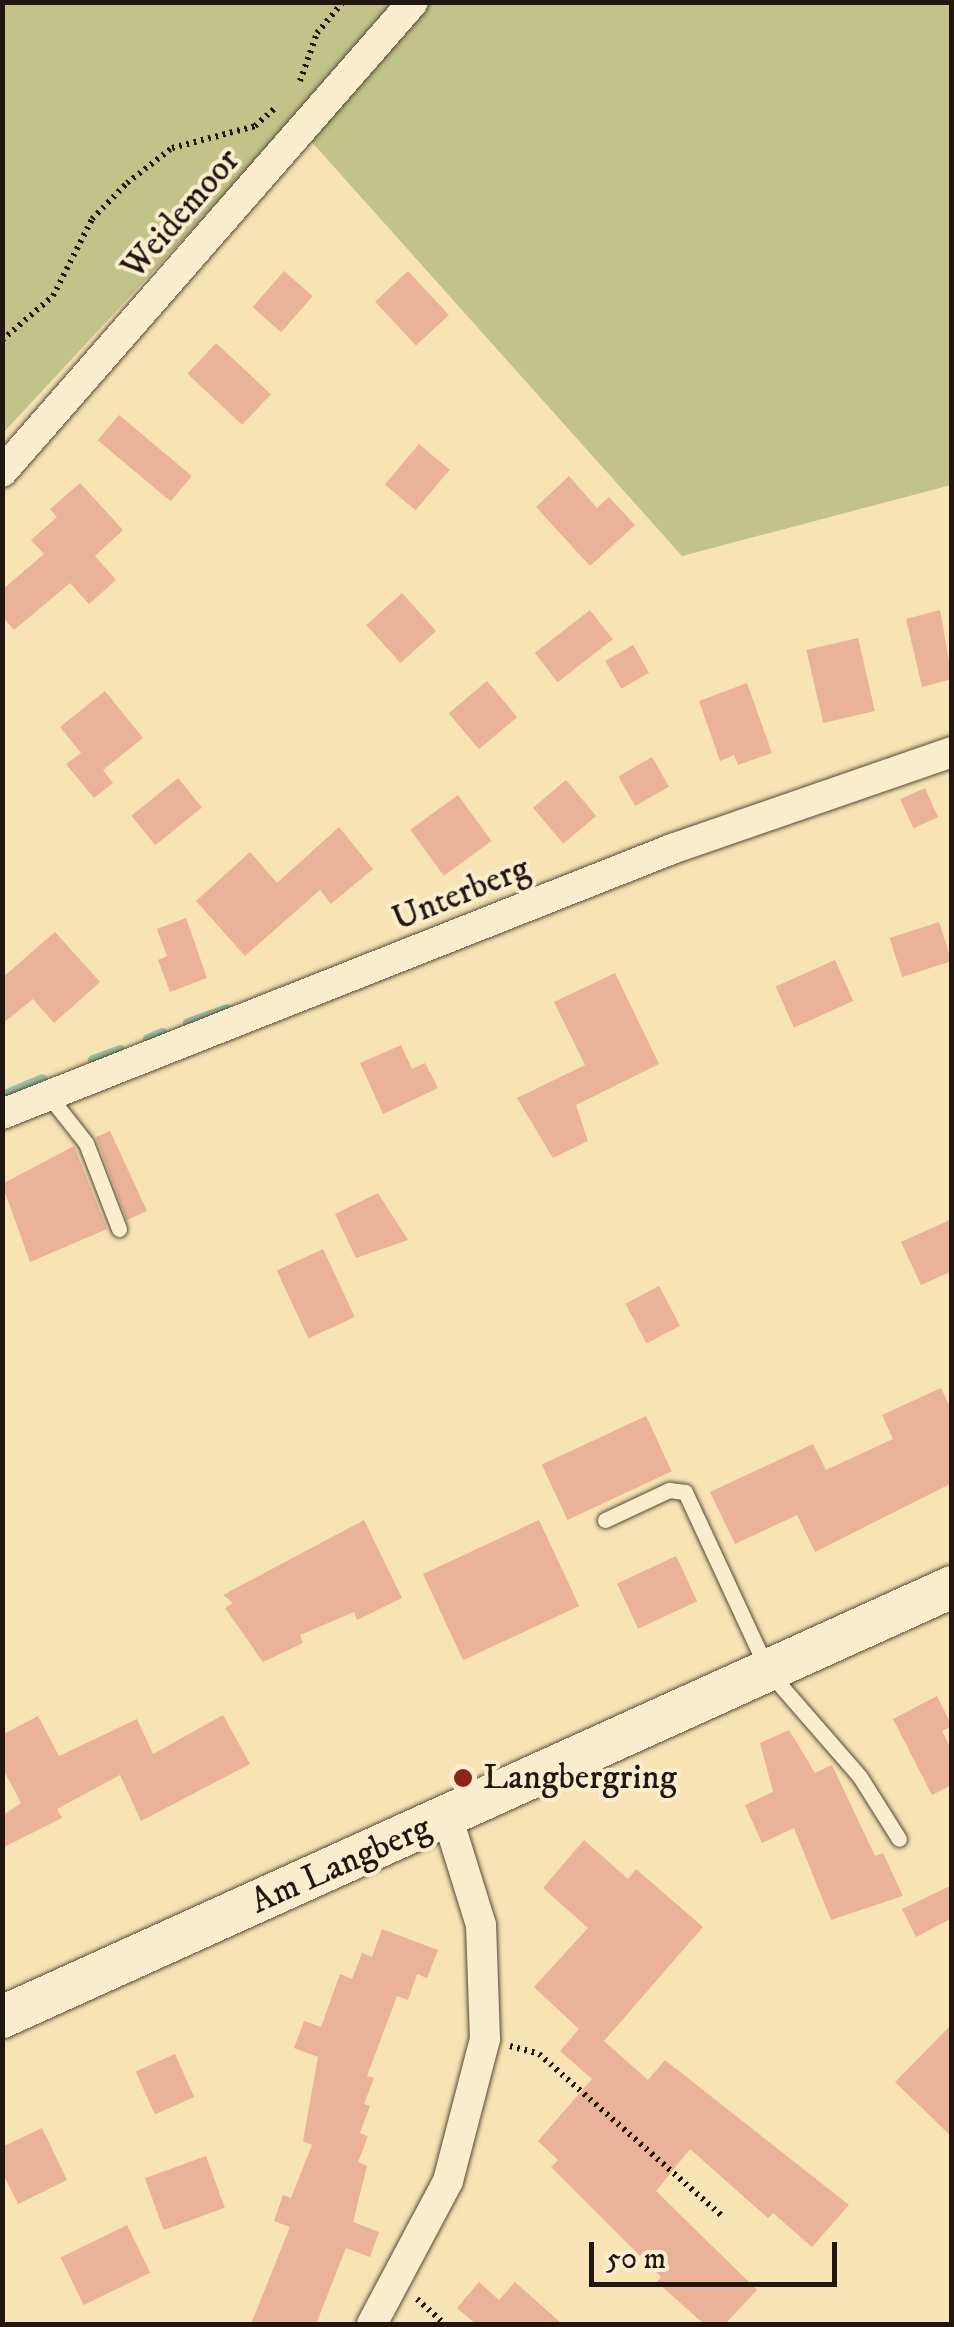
<!DOCTYPE html>
<style>
body{margin:0}
#map{position:relative;width:954px;height:2327px;overflow:hidden;background:#f7e3b3;font-family:"IM FELL DW Pica",serif}
div>[style]{position:absolute}
[style*='--x']{left:calc(var(--x)*1px);top:calc(var(--y)*1px);width:calc(var(--w)*1px);rotate:calc(var(--a)*1deg)}
.green>*{inset:0;background:#c1c389}
.stream>*{height:10px;margin:-5px;padding:0 5px;transform-origin:5px;border-radius:5px;background:#9ebfa7}
.building>*{inset:0;background:#eab299;transform-origin:0 0}
.path>*{height:6px;margin-top:-3px;transform-origin:0;background:repeating-linear-gradient(90deg,#211710 0 2.5px,transparent 0 7.5px)}
.roads{filter:drop-shadow(0 0 2px #564a39) drop-shadow(0 0 2px #564a39)}
.lane>*{height:15px;margin:-7.5px;padding:0 7.5px;transform-origin:7.5px;border-radius:7.5px;background:#faedce}
.street>*{height:30px;margin:-15px;padding:0 15px;transform-origin:15px;border-radius:15px;background:#faedce}
.secondary>*{height:42px;margin:-21px;padding:0 21px;transform-origin:21px;border-radius:21px;background:#faedce}
.dots>*{width:28px;height:28px;translate:-50% -50%;box-sizing:border-box;border:5px solid #faedce;border-radius:50%}
span{translate:-50% -50%;white-space:nowrap;text-align:center;line-height:1.15;-webkit-text-stroke:8px #faedce;paint-order:stroke}
.street-label{font-size:35px;color:#211710}
.poi-label{font-size:35px;color:#211710}
.left{translate:0 -50%;text-align:left}
.frame{position:absolute;inset:0;border:5px solid #211710;pointer-events:none}
.scale{position:absolute;left:589px;top:2242px;width:248px;height:45px;box-sizing:border-box;border:5px solid #211710;border-top:0;padding-left:12px;font-size:30px;line-height:35px;white-space:nowrap;color:#211710;-webkit-text-stroke:8px #faedce;paint-order:stroke}
</style>
<div id="map">
<div class="green">
<i style="clip-path:polygon(3px 3px,951px 3px,951px 485px,682px 556px,293px 121px,3px 433px)"></i>
</div>
<div class="stream">
<i style="--x:188;--y:1023;--w:41;--a:-19.7"></i>
<i style="--x:148;--y:1039;--w:16;--a:-22"></i>
<i style="--x:93;--y:1060;--w:29;--a:-20"></i>
<i style="--x:2;--y:1096;--w:44;--a:-22.5"></i>
</div>
<div class="building">
<i style="left:284px;top:271px;width:38px;height:48px;rotate:41deg"></i>
<i style="left:408px;top:271px;width:60px;height:45px;rotate:47deg"></i>
<i style="left:216px;top:343px;width:75px;height:42px;rotate:43deg"></i>
<i style="left:119px;top:415px;width:95px;height:33px;rotate:40deg"></i>
<i style="left:419px;top:444px;width:40px;height:53px;rotate:40deg"></i>
<i style="clip-path:polygon(569px 476px,597px 508px,609px 497px,635px 525px,590px 566px,536px 507px)"></i>
<i style="clip-path:polygon(80px 483px,123px 530px,95px 556px,116px 580px,89px 604px,70px 583px,14px 630px,2px 616px,2px 590px,44px 554px,31px 540px,57px 517px,50px 509px)"></i>
<i style="left:402px;top:593px;width:51px;height:48px;rotate:48deg"></i>
<i style="left:590px;top:610px;width:37px;height:70px;rotate:52deg"></i>
<i style="clip-path:polygon(940px 610px,952px 679px,922px 687px,906px 619px)"></i>
<i style="left:858px;top:638px;width:75px;height:53px;rotate:77deg"></i>
<i style="left:633px;top:645px;width:32px;height:32px;rotate:60deg"></i>
<i style="left:487px;top:681px;width:47px;height:50px;rotate:50deg"></i>
<i style="clip-path:polygon(747px 683px,772px 753px,738px 765px,734px 755px,720px 761px,699px 701px)"></i>
<i style="clip-path:polygon(105px 691px,143px 738px,103px 770px,113px 783px,94px 798px,66px 764px,81px 753px,60px 727px)"></i>
<i style="left:652px;top:757px;width:34px;height:39px;rotate:60deg"></i>
<i style="left:178px;top:778px;width:38px;height:60px;rotate:51deg"></i>
<i style="left:566px;top:780px;width:47px;height:43px;rotate:50deg"></i>
<i style="left:925px;top:788px;width:32px;height:27px;rotate:66deg"></i>
<i style="left:458px;top:795px;width:57px;height:59px;rotate:54deg"></i>
<i style="clip-path:polygon(339px 827px,373px 869px,331px 904px,320px 890px,245px 956px,196px 901px,250px 852px,277px 883px)"></i>
<i style="clip-path:polygon(186px 918px,207px 978px,170px 992px,158px 960px,167px 956px,157px 929px)"></i>
<i style="left:939px;top:922px;width:41px;height:52px;rotate:72deg"></i>
<i style="clip-path:polygon(55px 932px,100px 982px,54px 1023px,33px 999px,2px 1024px,2px 978px)"></i>
<i style="left:835px;top:960px;width:45px;height:65px;rotate:66deg"></i>
<i style="clip-path:polygon(615px 973px,659px 1064px,576px 1105px,588px 1141px,553px 1158px,517px 1098px,585px 1065px,554px 1002px)"></i>
<i style="clip-path:polygon(401px 1045px,412px 1069px,425px 1063px,438px 1088px,383px 1114px,360px 1063px)"></i>
<i style="clip-path:polygon(110px 1131px,147px 1211px,127px 1220px,96px 1137px)"></i>
<i style="clip-path:polygon(74px 1146px,107px 1229px,30px 1262px,2px 1184px)"></i>
<i style="clip-path:polygon(378px 1193px,408px 1240px,356px 1258px,335px 1214px)"></i>
<i style="clip-path:polygon(952px 1219px,952px 1271px,921px 1285px,901px 1242px)"></i>
<i style="left:323px;top:1249px;width:75px;height:51px;rotate:65deg"></i>
<i style="left:659px;top:1286px;width:45px;height:38px;rotate:62deg"></i>
<i style="clip-path:polygon(941px 1388px,952px 1411px,952px 1483px,815px 1552px,797px 1515px,735px 1544px,710px 1492px,813px 1444px,826px 1470px,893px 1439px,882px 1415px)"></i>
<i style="left:646px;top:1416px;width:61px;height:115px;rotate:65deg"></i>
<i style="clip-path:polygon(364px 1520px,402px 1598px,357px 1620px,354px 1612px,300px 1635px,303px 1643px,263px 1662px,225px 1608px,233px 1603px,223px 1595px)"></i>
<i style="left:539px;top:1520px;width:95px;height:128px;rotate:65deg"></i>
<i style="left:676px;top:1556px;width:50px;height:65px;rotate:65deg"></i>
<i style="clip-path:polygon(937px 1696px,952px 1726px,942px 1731px,952px 1751px,952px 1785px,932px 1795px,893px 1719px)"></i>
<i style="clip-path:polygon(223px 1715px,250px 1764px,141px 1821px,120px 1775px,57px 1809px,62px 1818px,2px 1848px,2px 1816px,21px 1803px,2px 1767px,2px 1735px,38px 1716px,59px 1756px,137px 1719px,153px 1754px)"></i>
<i style="clip-path:polygon(789px 1730px,815px 1773px,832px 1765px,875px 1856px,883px 1853px,903px 1896px,831px 1920px,794px 1828px,762px 1843px,745px 1805px,773px 1792px,760px 1743px)"></i>
<i style="clip-path:polygon(584px 1840px,628px 1879px,636px 1869px,703px 1927px,604px 2041px,648px 2080px,665px 2060px,849px 2205px,812px 2247px,773px 2213px,768px 2218px,690px 2149px,656px 2191px,757px 2290px,725px 2324px,704px 2324px,657px 2282px,661px 2277px,551px 2167px,558px 2160px,538px 2141px,592px 2079px,560px 2051px,579px 2029px,534px 1987px,588px 1928px,543px 1888px)"></i>
<i style="clip-path:polygon(952px 1885px,952px 1918px,916px 1937px,902px 1909px)"></i>
<i style="clip-path:polygon(382px 1929px,438px 1950px,427px 1978px,417px 1974px,408px 2000px,397px 1996px,367px 2076px,374px 2078px,364px 2104px,370px 2106px,360px 2133px,368px 2136px,358px 2162px,367px 2166px,353px 2222px,379px 2232px,370px 2257px,346px 2248px,316px 2324px,251px 2324px,290px 2227px,274px 2221px,283px 2195px,291px 2198px,312px 2145px,303px 2141px,318px 2057px,294px 2048px,304px 2021px,321px 2027px,340px 1974px,352px 1979px,362px 1953px,372px 1957px)"></i>
<i style="clip-path:polygon(952px 2024px,952px 2137px,895px 2082px)"></i>
<i style="left:175px;top:2054px;width:47px;height:43px;rotate:66deg"></i>
<i style="clip-path:polygon(42px 2128px,67px 2180px,18px 2204px,2px 2172px,2px 2147px)"></i>
<i style="left:206px;top:2156px;width:55px;height:65px;rotate:70deg"></i>
<i style="left:127px;top:2225px;width:53px;height:74px;rotate:64deg"></i>
<i style="clip-path:polygon(479px 2282px,499px 2300px,515px 2282px,562px 2324px,476px 2324px,457px 2308px)"></i>
</div>
<div class="path">
<i style="--x:300;--y:81;--w:51;--a:-70.5"></i>
<i style="--x:317;--y:33;--w:40;--a:-50"></i>
<i style="--x:2;--y:340;--w:67;--a:-40.8"></i>
<i style="--x:53;--y:296;--w:86;--a:-63.1"></i>
<i style="--x:92;--y:219;--w:50;--a:-45.8"></i>
<i style="--x:127;--y:183;--w:57;--a:-37.9"></i>
<i style="--x:172;--y:148;--w:86;--a:-14.8"></i>
<i style="--x:255;--y:126;--w:27;--a:-42"></i>
<i style="--x:510;--y:2046;--w:30;--a:15"></i>
<i style="--x:539;--y:2054;--w:246;--a:41.5"></i>
<i style="--x:417;--y:2299;--w:38;--a:42"></i>
</div>
<div class="roads">
<div class="lane">
<i style="--x:49;--y:1096;--w:60;--a:51.8"></i>
<i style="--x:86;--y:1143;--w:92;--a:69"></i>
<i style="--x:605;--y:1520;--w:71;--a:-25.1"></i>
<i style="--x:669;--y:1490;--w:16;--a:7"></i>
<i style="--x:685;--y:1492;--w:197;--a:65.1"></i>
<i style="--x:768;--y:1671;--w:140;--a:49"></i>
<i style="--x:860;--y:1777;--w:73;--a:57.8"></i>
</div>
<div class="street">
<i style="--x:2;--y:472;--w:624;--a:-48.83"></i>
<i style="--x:2;--y:1114;--w:721;--a:-21.58"></i>
<i style="--x:672;--y:849;--w:296;--a:-19.1"></i>
<i style="--x:372;--y:2324;--w:162;--a:-62"></i>
<i style="--x:448;--y:2181;--w:147;--a:-75.4"></i>
<i style="--x:485;--y:2039;--w:114;--a:-92"></i>
<i style="--x:481;--y:1925;--w:114;--a:-107.3"></i>
</div>
<div class="secondary">
<i style="--x:2;--y:2017;--w:1043;--a:-24.35"></i>
</div>
</div>
<div class="dots">
<i style="left:463px;top:1778px;background:#8f2418"></i>
</div>
<div class="street-label">
<span style="left:181px;top:214px;rotate:-49deg">Weidemoor</span>
<span style="left:461px;top:894px;rotate:-22deg">Unterberg</span>
<span style="left:341px;top:1865px;rotate:-24deg">Am Langberg</span>
</div>
<div class="poi-label">
<span class="left" style="left:483px;top:1778px">Langbergring</span>
</div>
<div class="frame"></div>
<div class="scale">50 m</div>
</div>
